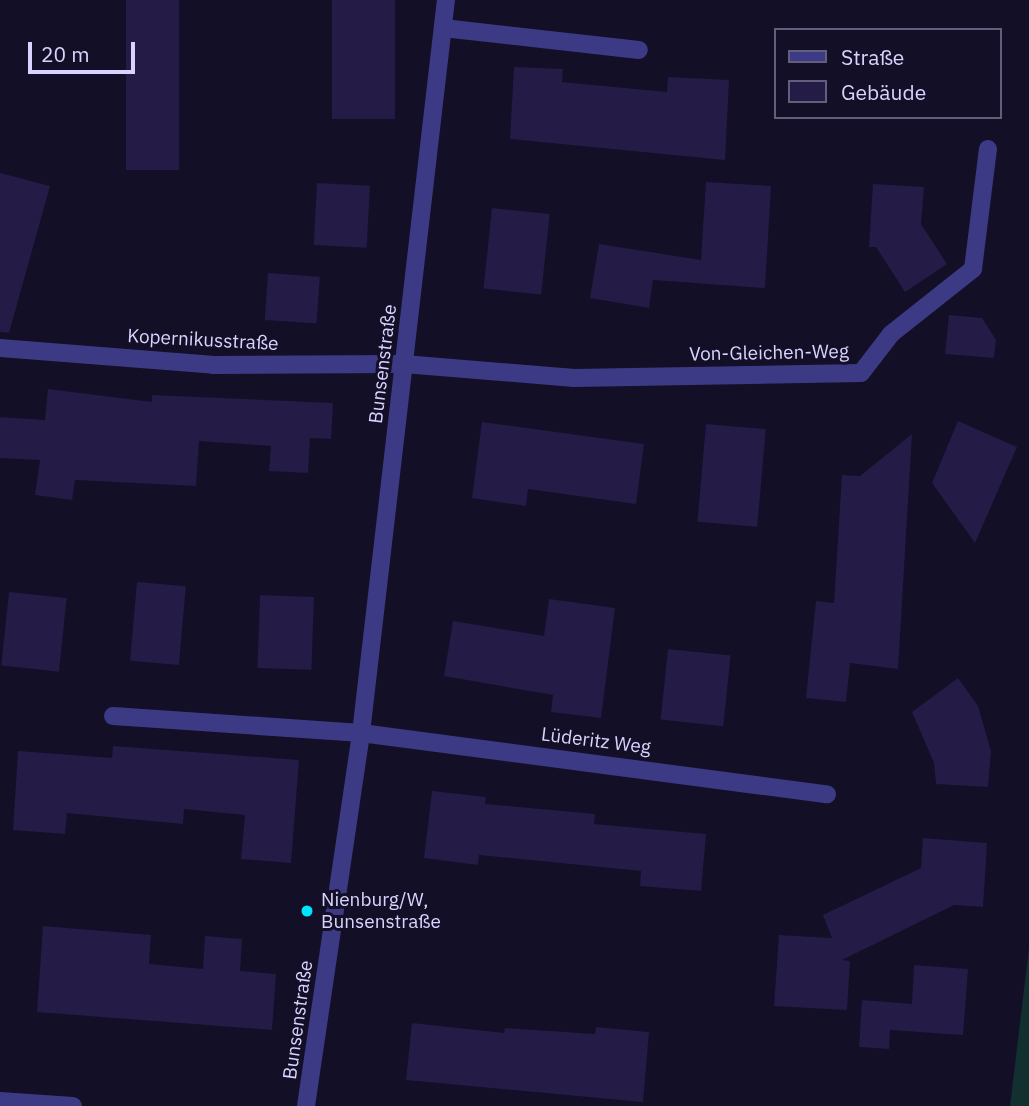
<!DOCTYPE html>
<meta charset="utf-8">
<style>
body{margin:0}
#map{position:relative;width:1029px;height:1106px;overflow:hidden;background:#130f26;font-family:"IBM Plex Sans",sans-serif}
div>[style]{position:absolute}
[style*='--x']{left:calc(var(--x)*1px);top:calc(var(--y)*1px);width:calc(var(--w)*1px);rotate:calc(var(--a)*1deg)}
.green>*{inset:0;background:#12302f}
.building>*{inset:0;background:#241b47;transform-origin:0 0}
.lane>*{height:18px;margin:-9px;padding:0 9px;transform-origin:9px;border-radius:9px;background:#3d3a85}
.street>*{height:18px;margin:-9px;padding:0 9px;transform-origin:9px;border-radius:9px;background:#3d3a85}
.dots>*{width:19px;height:19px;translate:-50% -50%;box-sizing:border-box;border:4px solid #130f26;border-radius:50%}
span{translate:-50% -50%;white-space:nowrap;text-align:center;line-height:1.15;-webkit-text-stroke:6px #130f26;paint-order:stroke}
.street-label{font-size:19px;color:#d9d4ff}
.poi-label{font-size:19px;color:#d9d4ff}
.left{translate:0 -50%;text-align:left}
.legend{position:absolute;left:774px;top:28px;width:228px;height:91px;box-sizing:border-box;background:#130f26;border:2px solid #625e7d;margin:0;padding:9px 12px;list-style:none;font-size:21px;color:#d9d4ff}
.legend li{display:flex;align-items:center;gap:14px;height:35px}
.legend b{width:35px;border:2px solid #625e7d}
.scale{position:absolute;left:28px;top:42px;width:107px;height:32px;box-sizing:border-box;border:4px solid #d9d4ff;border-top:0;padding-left:9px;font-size:21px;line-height:24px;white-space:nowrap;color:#d9d4ff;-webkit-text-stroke:5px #130f26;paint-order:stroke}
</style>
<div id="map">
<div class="green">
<i style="clip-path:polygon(1029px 948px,1029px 1106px,1010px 1106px)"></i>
</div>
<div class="building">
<i style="left:126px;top:0;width:53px;height:170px"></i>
<i style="left:332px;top:0;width:63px;height:119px"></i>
<i style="clip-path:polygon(514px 67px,563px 69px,562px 82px,667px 92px,668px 77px,729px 80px,725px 160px,510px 139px)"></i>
<i style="clip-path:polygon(0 173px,50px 186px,9px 333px,0 332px)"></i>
<i style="clip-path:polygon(706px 182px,771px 186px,765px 288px,653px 280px,649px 308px,590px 298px,599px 244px,701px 260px)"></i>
<i style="left:317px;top:183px;width:53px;height:62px;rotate:3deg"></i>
<i style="clip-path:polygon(873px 184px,924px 187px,921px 224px,947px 264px,905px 292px,876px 247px,869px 247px)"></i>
<i style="left:492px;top:208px;width:58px;height:81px;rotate:6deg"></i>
<i style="left:268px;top:273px;width:52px;height:47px;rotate:4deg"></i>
<i style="clip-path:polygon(949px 315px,982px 318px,996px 340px,994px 358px,945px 354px)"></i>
<i style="clip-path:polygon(48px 389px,152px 402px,152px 395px,333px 403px,331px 439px,310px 438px,308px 473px,269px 471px,271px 446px,199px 441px,196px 486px,75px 480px,72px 500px,35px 495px,40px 460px,0 458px,0 417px,45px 420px)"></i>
<i style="clip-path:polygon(958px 421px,1017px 447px,975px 543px,932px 483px)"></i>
<i style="clip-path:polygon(482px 422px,644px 444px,636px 504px,528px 489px,526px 506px,472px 498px)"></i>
<i style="left:706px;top:424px;width:60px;height:98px;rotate:5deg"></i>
<i style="clip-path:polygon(912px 434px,898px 669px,850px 663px,846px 702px,806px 698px,816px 601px,834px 603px,842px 475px,860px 476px)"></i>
<i style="left:137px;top:582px;width:49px;height:79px;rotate:5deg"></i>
<i style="left:9px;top:592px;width:58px;height:74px;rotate:6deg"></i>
<i style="left:260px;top:595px;width:54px;height:73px;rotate:2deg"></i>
<i style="clip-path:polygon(549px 599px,615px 608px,601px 718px,551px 712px,553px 695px,444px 676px,453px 621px,544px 636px)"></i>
<i style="left:668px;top:649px;width:63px;height:71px;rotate:6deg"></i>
<i style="clip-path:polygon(958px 678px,978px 706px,991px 751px,988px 787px,936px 784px,934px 763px,912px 712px)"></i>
<i style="clip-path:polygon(113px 746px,299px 760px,291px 863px,241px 859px,245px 815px,184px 809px,183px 824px,67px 813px,65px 834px,13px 830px,18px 751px,112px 758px)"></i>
<i style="clip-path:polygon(432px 791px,486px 797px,485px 804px,595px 814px,594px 824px,706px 834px,701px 891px,640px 886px,641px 871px,479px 855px,478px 865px,424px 858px)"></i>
<i style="clip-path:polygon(923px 838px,987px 843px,983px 907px,954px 905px,842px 960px,850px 961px,847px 1010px,774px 1006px,779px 935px,832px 938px,823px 915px,921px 868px)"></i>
<i style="clip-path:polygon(43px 926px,151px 935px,149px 964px,203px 969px,205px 936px,242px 939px,240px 971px,276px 974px,272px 1030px,37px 1012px)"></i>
<i style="clip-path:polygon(914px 965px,968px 969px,963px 1035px,890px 1030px,889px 1049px,859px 1047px,862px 1000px,912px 1004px)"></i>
<i style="clip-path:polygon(412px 1023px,504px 1033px,505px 1028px,595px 1034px,596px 1027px,649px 1032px,643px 1102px,406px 1080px)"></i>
</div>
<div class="lane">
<i style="--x:443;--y:28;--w:197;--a:6.4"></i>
<i style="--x:113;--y:716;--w:249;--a:3.9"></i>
</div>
<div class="street">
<i style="--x:0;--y:348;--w:215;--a:4.5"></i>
<i style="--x:214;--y:365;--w:190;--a:-0.3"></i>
<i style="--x:404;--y:364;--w:171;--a:4.7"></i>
<i style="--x:574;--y:378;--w:287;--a:-1"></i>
<i style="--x:861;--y:373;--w:49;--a:-52.4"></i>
<i style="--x:891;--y:334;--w:105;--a:-38.4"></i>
<i style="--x:973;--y:269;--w:121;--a:-82.9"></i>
<i style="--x:361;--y:733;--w:470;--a:7.5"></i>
<i style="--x:0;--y:1101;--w:73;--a:3.9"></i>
<i style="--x:306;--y:1106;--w:377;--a:-81.6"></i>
<i style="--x:361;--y:733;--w:738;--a:-83.39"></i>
</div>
<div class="dots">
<i style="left:307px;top:911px;background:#00e5ff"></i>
</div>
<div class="street-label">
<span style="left:203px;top:340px;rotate:3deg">Kopernikusstraße</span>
<span style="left:769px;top:353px;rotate:-1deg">Von-Gleichen-Weg</span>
<span style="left:383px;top:364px;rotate:-83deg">Bunsenstraße</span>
<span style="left:596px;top:741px;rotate:7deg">Lüderitz Weg</span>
<span style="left:298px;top:1020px;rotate:-82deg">Bunsenstraße</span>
</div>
<div class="poi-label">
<span class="left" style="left:321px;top:911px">Nienburg/W,<br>Bunsenstraße</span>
</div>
<ul class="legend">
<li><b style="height:9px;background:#3d3a85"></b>Straße</li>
<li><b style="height:19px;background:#241b47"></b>Gebäude</li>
</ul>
<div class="scale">20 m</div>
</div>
